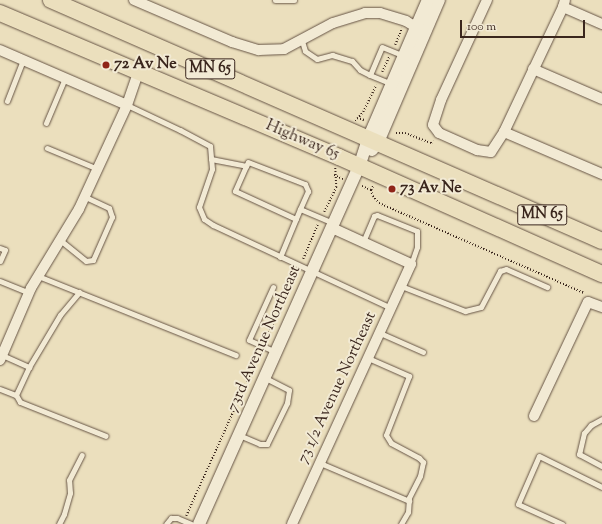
<!DOCTYPE html>
<style>
body{margin:0}
#map{position:relative;width:602px;height:524px;overflow:hidden;background:#ebdfbd;font-family:"Sorts Mill Goudy",serif}
div>[style]{position:absolute}
[style*='--x']{left:calc(var(--x)*1px);top:calc(var(--y)*1px);width:calc(var(--w)*1px);rotate:calc(var(--a)*1deg)}
.path>*{height:1.5px;margin-top:-0.75px;transform-origin:0;background:repeating-linear-gradient(90deg,#3a261d 0 1px,transparent 0 3px)}
.roads{filter:drop-shadow(0 0 1px #665445) drop-shadow(0 0 1px #665445)}
.service>*{height:5px;margin:-2.5px;padding:0 2.5px;transform-origin:2.5px;border-radius:2.5px;background:#f2ead4}
.minor>*{height:10px;margin:-5px;padding:0 5px;transform-origin:5px;border-radius:5px;background:#f2ead4}
.tertiary>*{height:12px;margin:-6px;padding:0 6px;transform-origin:6px;border-radius:6px;background:#f2ead4}
.trunk>*{height:16px;margin:-8px;padding:0 8px;transform-origin:8px;border-radius:8px;background:#ebdfbd}
.dots>*{width:11px;height:11px;translate:-50% -50%;box-sizing:border-box;border:2px solid #f2ead4;border-radius:50%}
span{translate:-50% -50%;white-space:nowrap;text-align:center;line-height:1.15;-webkit-text-stroke:4px #f2ead4;paint-order:stroke}
.shield-label span{padding:1px 3px;background:#f2ead4;border:1px solid;border-radius:3px;-webkit-text-stroke-width:0}
.shield-label{font-size:15px;color:#3a261d;font-weight:700}
.poi-label{font-size:16px;color:#3a261d;font-weight:700}
.left{translate:0 -50%;text-align:left}
.street-label{font-size:16px;color:#3a261d}
.scale{position:absolute;left:460px;top:20px;width:125px;height:18px;box-sizing:border-box;border:2px solid #3a261d;border-top:0;padding-left:5px;font-size:12px;line-height:14px;white-space:nowrap;color:#3a261d;-webkit-text-stroke:3px #f2ead4;paint-order:stroke}
</style>
<div id="map">
<div class="path">
<i style="--x:395;--y:45;--w:18;--a:-68"></i>
<i style="--x:382;--y:72;--w:17;--a:-65"></i>
<i style="--x:357;--y:118;--w:8;--a:14"></i>
<i style="--x:355;--y:121;--w:12;--a:-48"></i>
<i style="--x:363;--y:112;--w:30;--a:-64"></i>
<i style="--x:396;--y:133;--w:9;--a:0"></i>
<i style="--x:405;--y:133;--w:28;--a:21"></i>
<i style="--x:431;--y:143;--w:3;--a:-45"></i>
<i style="--x:334;--y:175;--w:10;--a:24"></i>
<i style="--x:362;--y:186;--w:10;--a:24"></i>
<i style="--x:371;--y:190;--w:4;--a:-63"></i>
<i style="--x:371;--y:190;--w:6;--a:72"></i>
<i style="--x:373;--y:196;--w:9;--a:49"></i>
<i style="--x:379;--y:203;--w:224;--a:23.7"></i>
<i style="--x:324;--y:212;--w:28;--a:-64"></i>
<i style="--x:336;--y:187;--w:19;--a:-93"></i>
<i style="--x:303;--y:259;--w:38;--a:-67"></i>
<i style="--x:265;--y:341;--w:76;--a:-65.1"></i>
<i style="--x:186;--y:516;--w:180;--a:-65.7"></i>
</div>
<div class="roads">
<div class="service">
<i style="--x:275;--y:0;--w:19;--a:0"></i>
<i style="--x:302;--y:41;--w:10;--a:73"></i>
<i style="--x:305;--y:51;--w:14;--a:34"></i>
<i style="--x:317;--y:59;--w:16;--a:-15"></i>
<i style="--x:332;--y:55;--w:21;--a:17"></i>
<i style="--x:352;--y:61;--w:12;--a:48"></i>
<i style="--x:360;--y:70;--w:11;--a:27"></i>
<i style="--x:392;--y:84;--w:24;--a:-158"></i>
<i style="--x:370;--y:75;--w:30;--a:-67"></i>
<i style="--x:382;--y:47;--w:24;--a:22"></i>
<i style="--x:7;--y:101;--w:44;--a:-68.7"></i>
<i style="--x:127;--y:105;--w:59;--a:25.3"></i>
<i style="--x:180;--y:130;--w:34;--a:28"></i>
<i style="--x:210;--y:146;--w:23;--a:85"></i>
<i style="--x:212;--y:169;--w:40;--a:108.9"></i>
<i style="--x:199;--y:207;--w:13;--a:67"></i>
<i style="--x:204;--y:219;--w:11;--a:34"></i>
<i style="--x:213;--y:225;--w:196;--a:25"></i>
<i style="--x:46;--y:123;--w:49;--a:-67.1"></i>
<i style="--x:47;--y:148;--w:55;--a:22.4"></i>
<i style="--x:211;--y:159;--w:36;--a:11"></i>
<i style="--x:246;--y:166;--w:4;--a:-63"></i>
<i style="--x:248;--y:162;--w:61;--a:21.1"></i>
<i style="--x:305;--y:184;--w:8;--a:67"></i>
<i style="--x:308;--y:191;--w:20;--a:114"></i>
<i style="--x:246;--y:166;--w:27;--a:114"></i>
<i style="--x:235;--y:191;--w:67;--a:24.7"></i>
<i style="--x:60;--y:240;--w:33;--a:39"></i>
<i style="--x:86;--y:261;--w:7;--a:-8"></i>
<i style="--x:93;--y:260;--w:47;--a:-66.2"></i>
<i style="--x:112;--y:217;--w:9;--a:-108"></i>
<i style="--x:109;--y:208;--w:26;--a:-155"></i>
<i style="--x:363;--y:242;--w:28;--a:-67"></i>
<i style="--x:374;--y:216;--w:3;--a:-18"></i>
<i style="--x:377;--y:215;--w:43;--a:21.8"></i>
<i style="--x:417;--y:231;--w:16;--a:90"></i>
<i style="--x:417;--y:247;--w:18;--a:109"></i>
<i style="--x:0;--y:248;--w:5;--a:22"></i>
<i style="--x:5;--y:250;--w:12;--a:114"></i>
<i style="--x:280;--y:257;--w:52;--a:-67.4"></i>
<i style="--x:300;--y:209;--w:36;--a:23"></i>
<i style="--x:38;--y:276;--w:213;--a:21.8"></i>
<i style="--x:0;--y:281;--w:31;--a:22"></i>
<i style="--x:401;--y:286;--w:69;--a:21.3"></i>
<i style="--x:465;--y:311;--w:16;--a:-14"></i>
<i style="--x:481;--y:307;--w:41;--a:-62.2"></i>
<i style="--x:500;--y:271;--w:6;--a:-18"></i>
<i style="--x:506;--y:269;--w:45;--a:23.7"></i>
<i style="--x:273;--y:287;--w:58;--a:114.4"></i>
<i style="--x:249;--y:340;--w:30;--a:24"></i>
<i style="--x:380;--y:333;--w:47;--a:23.8"></i>
<i style="--x:2;--y:355;--w:30;--a:24"></i>
<i style="--x:29;--y:367;--w:61;--a:-59.2"></i>
<i style="--x:60;--y:315;--w:30;--a:-50"></i>
<i style="--x:368;--y:358;--w:45;--a:23.7"></i>
<i style="--x:409;--y:376;--w:63;--a:111.3"></i>
<i style="--x:386;--y:435;--w:9;--a:58"></i>
<i style="--x:391;--y:443;--w:32;--a:28"></i>
<i style="--x:419;--y:458;--w:6;--a:45"></i>
<i style="--x:423;--y:462;--w:14;--a:102"></i>
<i style="--x:420;--y:476;--w:25;--a:117"></i>
<i style="--x:409;--y:498;--w:14;--a:94"></i>
<i style="--x:408;--y:512;--w:14;--a:120"></i>
<i style="--x:29;--y:367;--w:31;--a:115"></i>
<i style="--x:16;--y:395;--w:8;--a:60"></i>
<i style="--x:20;--y:402;--w:92;--a:21.6"></i>
<i style="--x:0;--y:389;--w:17;--a:21"></i>
<i style="--x:602;--y:419;--w:13;--a:151"></i>
<i style="--x:591;--y:425;--w:11;--a:131"></i>
<i style="--x:584;--y:433;--w:22;--a:103"></i>
<i style="--x:579;--y:454;--w:26;--a:28"></i>
<i style="--x:239;--y:435;--w:23;--a:23"></i>
<i style="--x:260;--y:444;--w:7;--a:0"></i>
<i style="--x:267;--y:444;--w:46;--a:-64"></i>
<i style="--x:287;--y:403;--w:13;--a:-81"></i>
<i style="--x:289;--y:390;--w:27;--a:-153"></i>
<i style="--x:320;--y:463;--w:97;--a:23.1"></i>
<i style="--x:59;--y:524;--w:11;--a:-63"></i>
<i style="--x:64;--y:514;--w:22;--a:-74"></i>
<i style="--x:70;--y:493;--w:13;--a:-94"></i>
<i style="--x:69;--y:480;--w:28;--a:-63"></i>
<i style="--x:166;--y:524;--w:8;--a:-50"></i>
<i style="--x:171;--y:518;--w:6;--a:0"></i>
<i style="--x:177;--y:518;--w:15;--a:23"></i>
<i style="--x:562;--y:524;--w:48;--a:-155.6"></i>
<i style="--x:518;--y:504;--w:52;--a:-66.4"></i>
<i style="--x:539;--y:456;--w:70;--a:26.2"></i>
</div>
<div class="minor">
<i style="--x:134;--y:0;--w:107;--a:23.2"></i>
<i style="--x:232;--y:42;--w:28;--a:17"></i>
<i style="--x:259;--y:50;--w:25;--a:-2"></i>
<i style="--x:284;--y:49;--w:55;--a:-28"></i>
<i style="--x:333;--y:23;--w:34;--a:-17"></i>
<i style="--x:365;--y:13;--w:15;--a:0"></i>
<i style="--x:380;--y:13;--w:27;--a:17"></i>
<i style="--x:406;--y:21;--w:19;--a:32"></i>
<i style="--x:487;--y:0;--w:110;--a:114.7"></i>
<i style="--x:441;--y:100;--w:26;--a:108"></i>
<i style="--x:433;--y:125;--w:10;--a:53"></i>
<i style="--x:439;--y:133;--w:42;--a:24.1"></i>
<i style="--x:477;--y:150;--w:14;--a:8"></i>
<i style="--x:491;--y:152;--w:24;--a:-57"></i>
<i style="--x:504;--y:132;--w:138;--a:-64.7"></i>
<i style="--x:563;--y:7;--w:7;--a:-74"></i>
<i style="--x:563;--y:7;--w:43;--a:23.6"></i>
<i style="--x:0;--y:50;--w:138;--a:23.4"></i>
<i style="--x:533;--y:69;--w:75;--a:23.5"></i>
<i style="--x:504;--y:132;--w:107;--a:23.2"></i>
<i style="--x:0;--y:360;--w:78;--a:-66.7"></i>
<i style="--x:31;--y:288;--w:92;--a:-58.7"></i>
<i style="--x:79;--y:209;--w:115;--a:-65.2"></i>
<i style="--x:127;--y:105;--w:36;--a:-71"></i>
<i style="--x:534;--y:416;--w:126;--a:-64.7"></i>
<i style="--x:588;--y:302;--w:15;--a:20"></i>
<i style="--x:292;--y:524;--w:286;--a:-65.4"></i>
<i style="--x:411;--y:264;--w:87;--a:-155.5"></i>
</div>
<div class="tertiary">
<i style="--x:372;--y:150;--w:10;--a:-53"></i>
<i style="--x:378;--y:142;--w:155;--a:-66.8"></i>
<i style="--x:199;--y:524;--w:391;--a:-65.9"></i>
<i style="--x:359;--y:167;--w:29;--a:-72"></i>
<i style="--x:368;--y:139;--w:151;--a:-66.7"></i>
</div>
<div class="trunk">
<i style="--x:51;--y:0;--w:601;--a:23.62"></i>
<i style="--x:0;--y:13;--w:368;--a:23"></i>
<i style="--x:339;--y:157;--w:288;--a:24"></i>
</div>
</div>
<div class="dots">
<i style="left:106px;top:65px;background:#8f2418"></i>
<i style="left:392px;top:189px;background:#8f2418"></i>
</div>
<div class="shield-label">
<span style="left:210px;top:69px">MN 65</span>
<span style="left:542px;top:215px">MN 65</span>
</div>
<div class="poi-label">
<span class="left" style="left:114px;top:65px">72 Av Ne</span>
<span class="left" style="left:400px;top:189px">73 Av Ne</span>
</div>
<div class="street-label">
<span style="left:302px;top:141px;rotate:23deg">Highway 65</span>
<span style="left:265px;top:339px;rotate:-66deg">73rd Avenue Northeast</span>
<span style="left:338px;top:388px;rotate:-65deg">73 1/2 Avenue Northeast</span>
</div>
<div class="scale">100 m</div>
</div>
